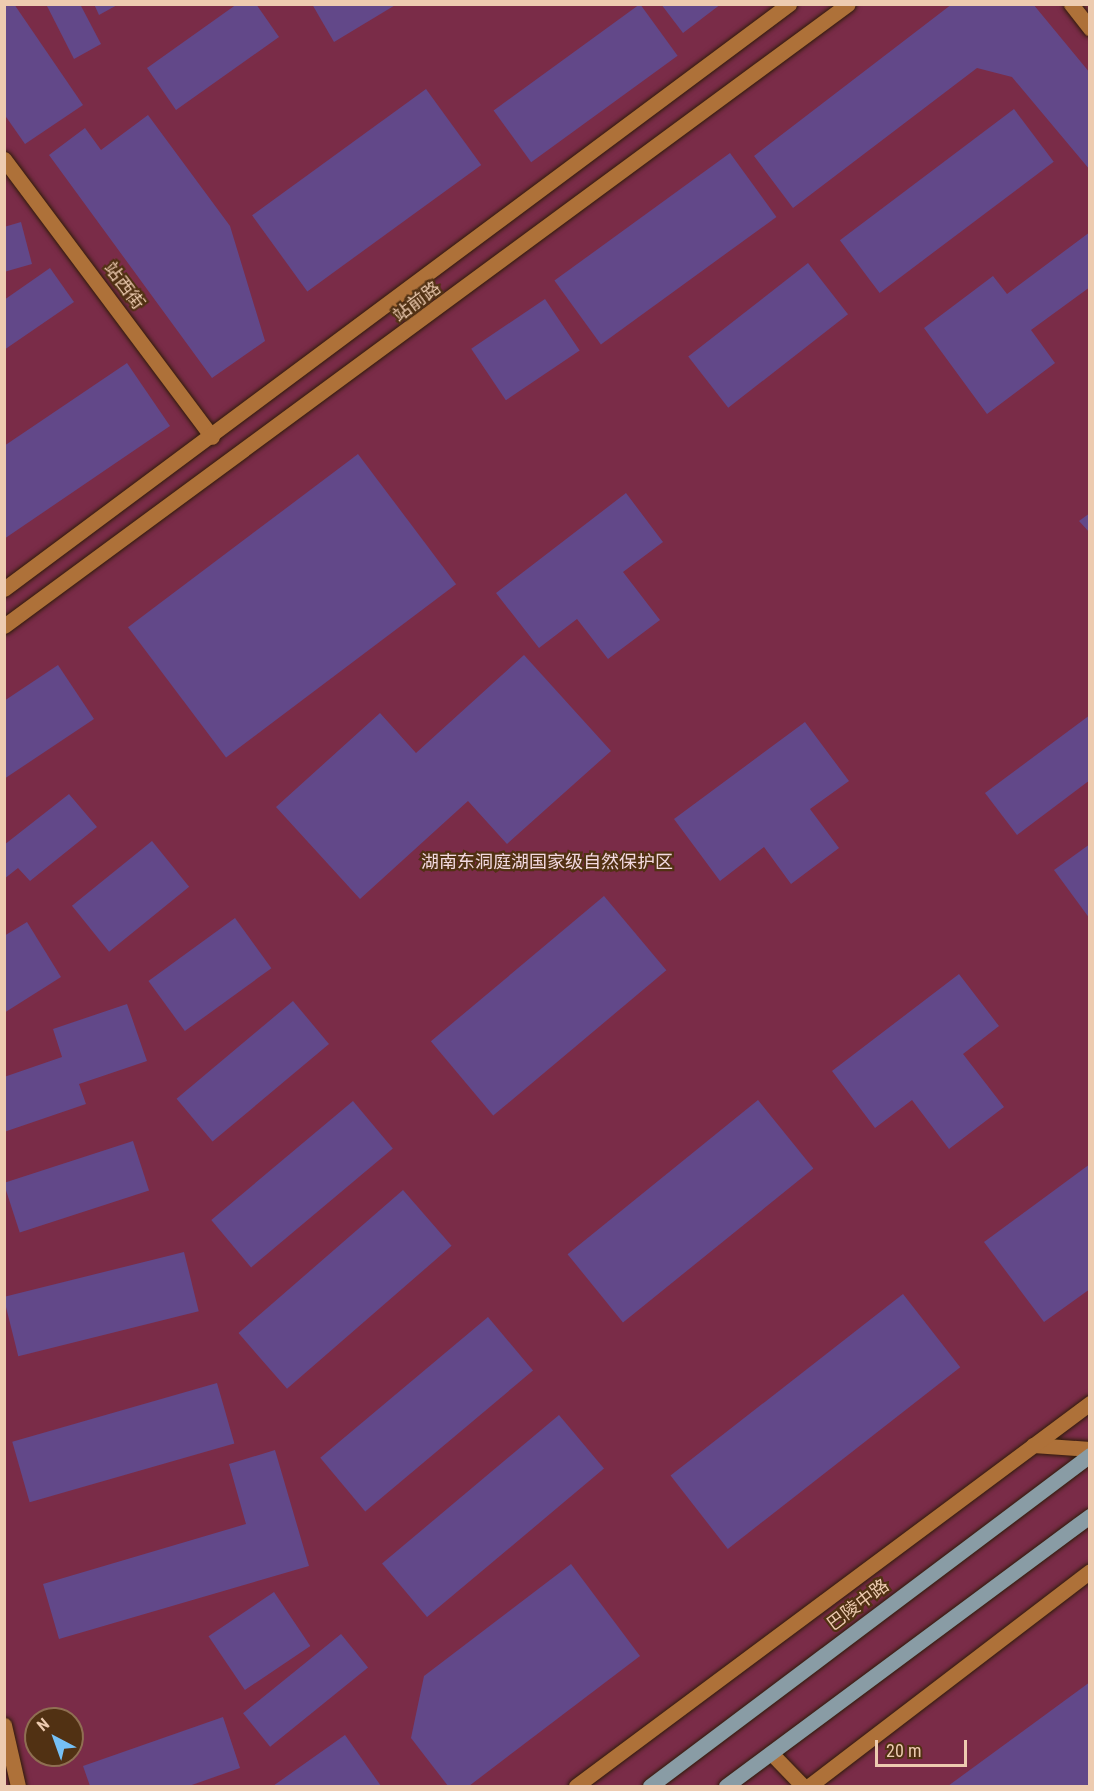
<!DOCTYPE html>
<meta charset="utf-8">
<style>
body{margin:0}
#map{position:relative;width:1094px;height:1791px;overflow:hidden;background:#513113;font-family:"Roboto Condensed","Noto Sans SC",sans-serif}
div>[style]{position:absolute}
[style*='--x']{left:calc(var(--x)*1px);top:calc(var(--y)*1px);width:calc(var(--w)*1px);rotate:calc(var(--a)*1deg)}
.green>*{inset:0;background:#7a2c48}
.building>*{inset:0;background:#624889;transform-origin:0 0}
.roads{filter:drop-shadow(0 0 2px #2f1c0a) drop-shadow(0 0 2px #2f1c0a)}
.street>*{height:15px;margin:-7.5px;padding:0 7.5px;transform-origin:7.5px;border-radius:7.5px;background:#ae7139}
.secondary>*{height:15px;margin:-7.5px;padding:0 7.5px;transform-origin:7.5px;border-radius:7.5px;background:#ae7139}
.primary>*{height:15px;margin:-7.5px;padding:0 7.5px;transform-origin:7.5px;border-radius:7.5px;background:#899ca5}
span{translate:-50% -50%;white-space:nowrap;text-align:center;line-height:1.15;-webkit-text-stroke:4.5px #513113;paint-order:stroke}
.street-label{font-size:18px;color:#edcbb0}
.park-label{font-size:18px;color:#f3d9e0}
.frame{position:absolute;inset:0;border:6px solid #edcbb0;pointer-events:none}
.north{position:absolute;left:24px;top:1707px;width:60px;height:60px;box-sizing:border-box;background:#513113;border:2px solid #8f6f52;border-radius:50%;rotate:319deg;font-size:16px;font-weight:700;line-height:24px;text-align:center;color:#edcbb0}
.north::after{content:'';display:block;margin:auto;width:21px;height:27px;background:#75c0f6;clip-path:polygon(50% 0,100% 100%,50% 72%,0 100%)}
.scale{position:absolute;left:875px;top:1740px;width:92px;height:27px;box-sizing:border-box;border:3px solid #edcbb0;border-top:0;padding-left:8px;font-size:18px;line-height:21px;white-space:nowrap;color:#edcbb0;-webkit-text-stroke:4px #513113;paint-order:stroke}
</style>
<div id="map">
<div class="green">
<i style="clip-path:polygon(evenodd,5px 5px,1089px 5px,1089px 1786px,5px 1786px,5px 5px,36px 1719px,72px 1719px,72px 1755px,36px 1755px,36px 1719px)"></i>
</div>
<div class="building">
<i style="clip-path:polygon(4px 4px,14px 4px,83px 105px,25px 144px,4px 114px)"></i>
<i style="clip-path:polygon(46px 4px,80px 4px,101px 44px,74px 59px)"></i>
<i style="clip-path:polygon(94px 4px,119px 4px,99px 15px)"></i>
<i style="clip-path:polygon(237px 4px,256px 4px,279px 37px,176px 110px,147px 68px)"></i>
<i style="clip-path:polygon(312px 4px,397px 4px,334px 42px)"></i>
<i style="left:640px;top:4px;width:64px;height:181px;rotate:54deg"></i>
<i style="clip-path:polygon(661px 4px,721px 4px,683px 33px)"></i>
<i style="clip-path:polygon(952px 4px,1033px 4px,1090px 73px,1090px 170px,1012px 77px,977px 68px,793px 208px,754px 156px)"></i>
<i style="left:426px;top:89px;width:94px;height:215px;rotate:54deg"></i>
<i style="left:1014px;top:109px;width:66px;height:218px;rotate:53deg"></i>
<i style="clip-path:polygon(148px 115px,230px 226px,265px 341px,212px 378px,49px 155px,85px 128px,101px 150px)"></i>
<i style="left:730px;top:153px;width:79px;height:217px;rotate:54deg"></i>
<i style="clip-path:polygon(21px 222px,32px 264px,4px 272px,4px 227px)"></i>
<i style="clip-path:polygon(1090px 232px,1090px 287px,1031px 330px,1055px 363px,987px 414px,924px 328px,993px 276px,1007px 294px)"></i>
<i style="left:808px;top:263px;width:65px;height:152px;rotate:52deg"></i>
<i style="clip-path:polygon(50px 268px,74px 302px,4px 350px,4px 300px)"></i>
<i style="left:545px;top:299px;width:62px;height:89px;rotate:56deg"></i>
<i style="clip-path:polygon(127px 363px,170px 426px,4px 539px,4px 446px)"></i>
<i style="left:358px;top:454px;width:163px;height:288px;rotate:53deg"></i>
<i style="clip-path:polygon(626px 493px,663px 542px,623px 572px,660px 620px,608px 659px,577px 619px,539px 648px,496px 593px)"></i>
<i style="clip-path:polygon(1090px 513px,1090px 533px,1079px 521px)"></i>
<i style="clip-path:polygon(524px 655px,611px 751px,507px 844px,468px 801px,360px 899px,276px 807px,380px 713px,416px 753px)"></i>
<i style="clip-path:polygon(58px 665px,94px 719px,4px 779px,4px 701px)"></i>
<i style="clip-path:polygon(1090px 715px,1090px 780px,1017px 835px,985px 793px)"></i>
<i style="clip-path:polygon(805px 722px,849px 781px,810px 809px,839px 848px,791px 884px,764px 847px,720px 881px,674px 819px)"></i>
<i style="clip-path:polygon(69px 794px,97px 827px,30px 881px,18px 868px,4px 879px,4px 845px)"></i>
<i style="left:152px;top:841px;width:59px;height:103px;rotate:51deg"></i>
<i style="clip-path:polygon(1090px 844px,1090px 919px,1054px 870px)"></i>
<i style="left:604px;top:896px;width:97px;height:226px;rotate:50deg"></i>
<i style="left:235px;top:918px;width:62px;height:107px;rotate:54deg"></i>
<i style="clip-path:polygon(27px 922px,61px 977px,4px 1013px,4px 936px)"></i>
<i style="clip-path:polygon(959px 974px,999px 1026px,963px 1054px,1004px 1107px,949px 1149px,912px 1100px,875px 1128px,832px 1071px)"></i>
<i style="left:293px;top:1001px;width:56px;height:152px;rotate:50deg"></i>
<i style="clip-path:polygon(127px 1004px,147px 1061px,79px 1084px,86px 1104px,4px 1132px,4px 1077px,62px 1057px,53px 1029px)"></i>
<i style="left:758px;top:1100px;width:88px;height:245px;rotate:51deg"></i>
<i style="left:353px;top:1101px;width:62px;height:185px;rotate:50deg"></i>
<i style="left:133px;top:1141px;width:52px;height:136px;rotate:72deg"></i>
<i style="clip-path:polygon(1090px 1164px,1090px 1289px,1044px 1322px,984px 1242px)"></i>
<i style="left:403px;top:1190px;width:74px;height:218px;rotate:49deg"></i>
<i style="left:184px;top:1252px;width:61px;height:186px;rotate:76deg"></i>
<i style="left:903px;top:1294px;width:93px;height:295px;rotate:52deg"></i>
<i style="left:488px;top:1317px;width:70px;height:219px;rotate:50deg"></i>
<i style="left:217px;top:1383px;width:63px;height:213px;rotate:74deg"></i>
<i style="left:559px;top:1415px;width:70px;height:231px;rotate:50deg"></i>
<i style="clip-path:polygon(275px 1450px,309px 1566px,59px 1639px,43px 1584px,246px 1524px,229px 1464px)"></i>
<i style="clip-path:polygon(571px 1564px,640px 1656px,469px 1786px,448px 1786px,411px 1738px,424px 1676px)"></i>
<i style="left:274px;top:1592px;width:65px;height:79px;rotate:56deg"></i>
<i style="left:341px;top:1634px;width:43px;height:126px;rotate:51deg"></i>
<i style="clip-path:polygon(1090px 1682px,1090px 1786px,948px 1786px)"></i>
<i style="clip-path:polygon(223px 1717px,240px 1768px,189px 1786px,90px 1786px,83px 1766px)"></i>
<i style="clip-path:polygon(345px 1735px,381px 1786px,273px 1786px)"></i>
</div>
<div class="roads">
<div class="street">
<i style="--x:1071;--y:4;--w:31;--a:52"></i>
<i style="--x:4;--y:1725;--w:63;--a:77.1"></i>
<i style="--x:771;--y:1753;--w:46;--a:45.9"></i>
</div>
<div class="secondary">
<i style="--x:4;--y:159;--w:347;--a:53.2"></i>
<i style="--x:4;--y:589;--w:979;--a:-36.69"></i>
<i style="--x:4;--y:626;--w:1048;--a:-36.39"></i>
<i style="--x:1033;--y:1445;--w:57;--a:4"></i>
<i style="--x:576;--y:1786;--w:641;--a:-36.69"></i>
<i style="--x:809;--y:1786;--w:354;--a:-37.4"></i>
</div>
<div class="primary">
<i style="--x:650;--y:1786;--w:551;--a:-36.95"></i>
<i style="--x:726;--y:1786;--w:453;--a:-36.6"></i>
</div>
</div>
<div class="street-label">
<span style="left:124px;top:286px;rotate:53deg">站西街</span>
<span style="left:417px;top:302px;rotate:-37deg">站前路</span>
<span style="left:858px;top:1605px;rotate:-37deg">巴陵中路</span>
</div>
<div class="park-label">
<span style="left:547px;top:862px">湖南东洞庭湖国家级自然保护区</span>
</div>
<div class="frame"></div>
<div class="north">N</div>
<div class="scale">20 m</div>
</div>
